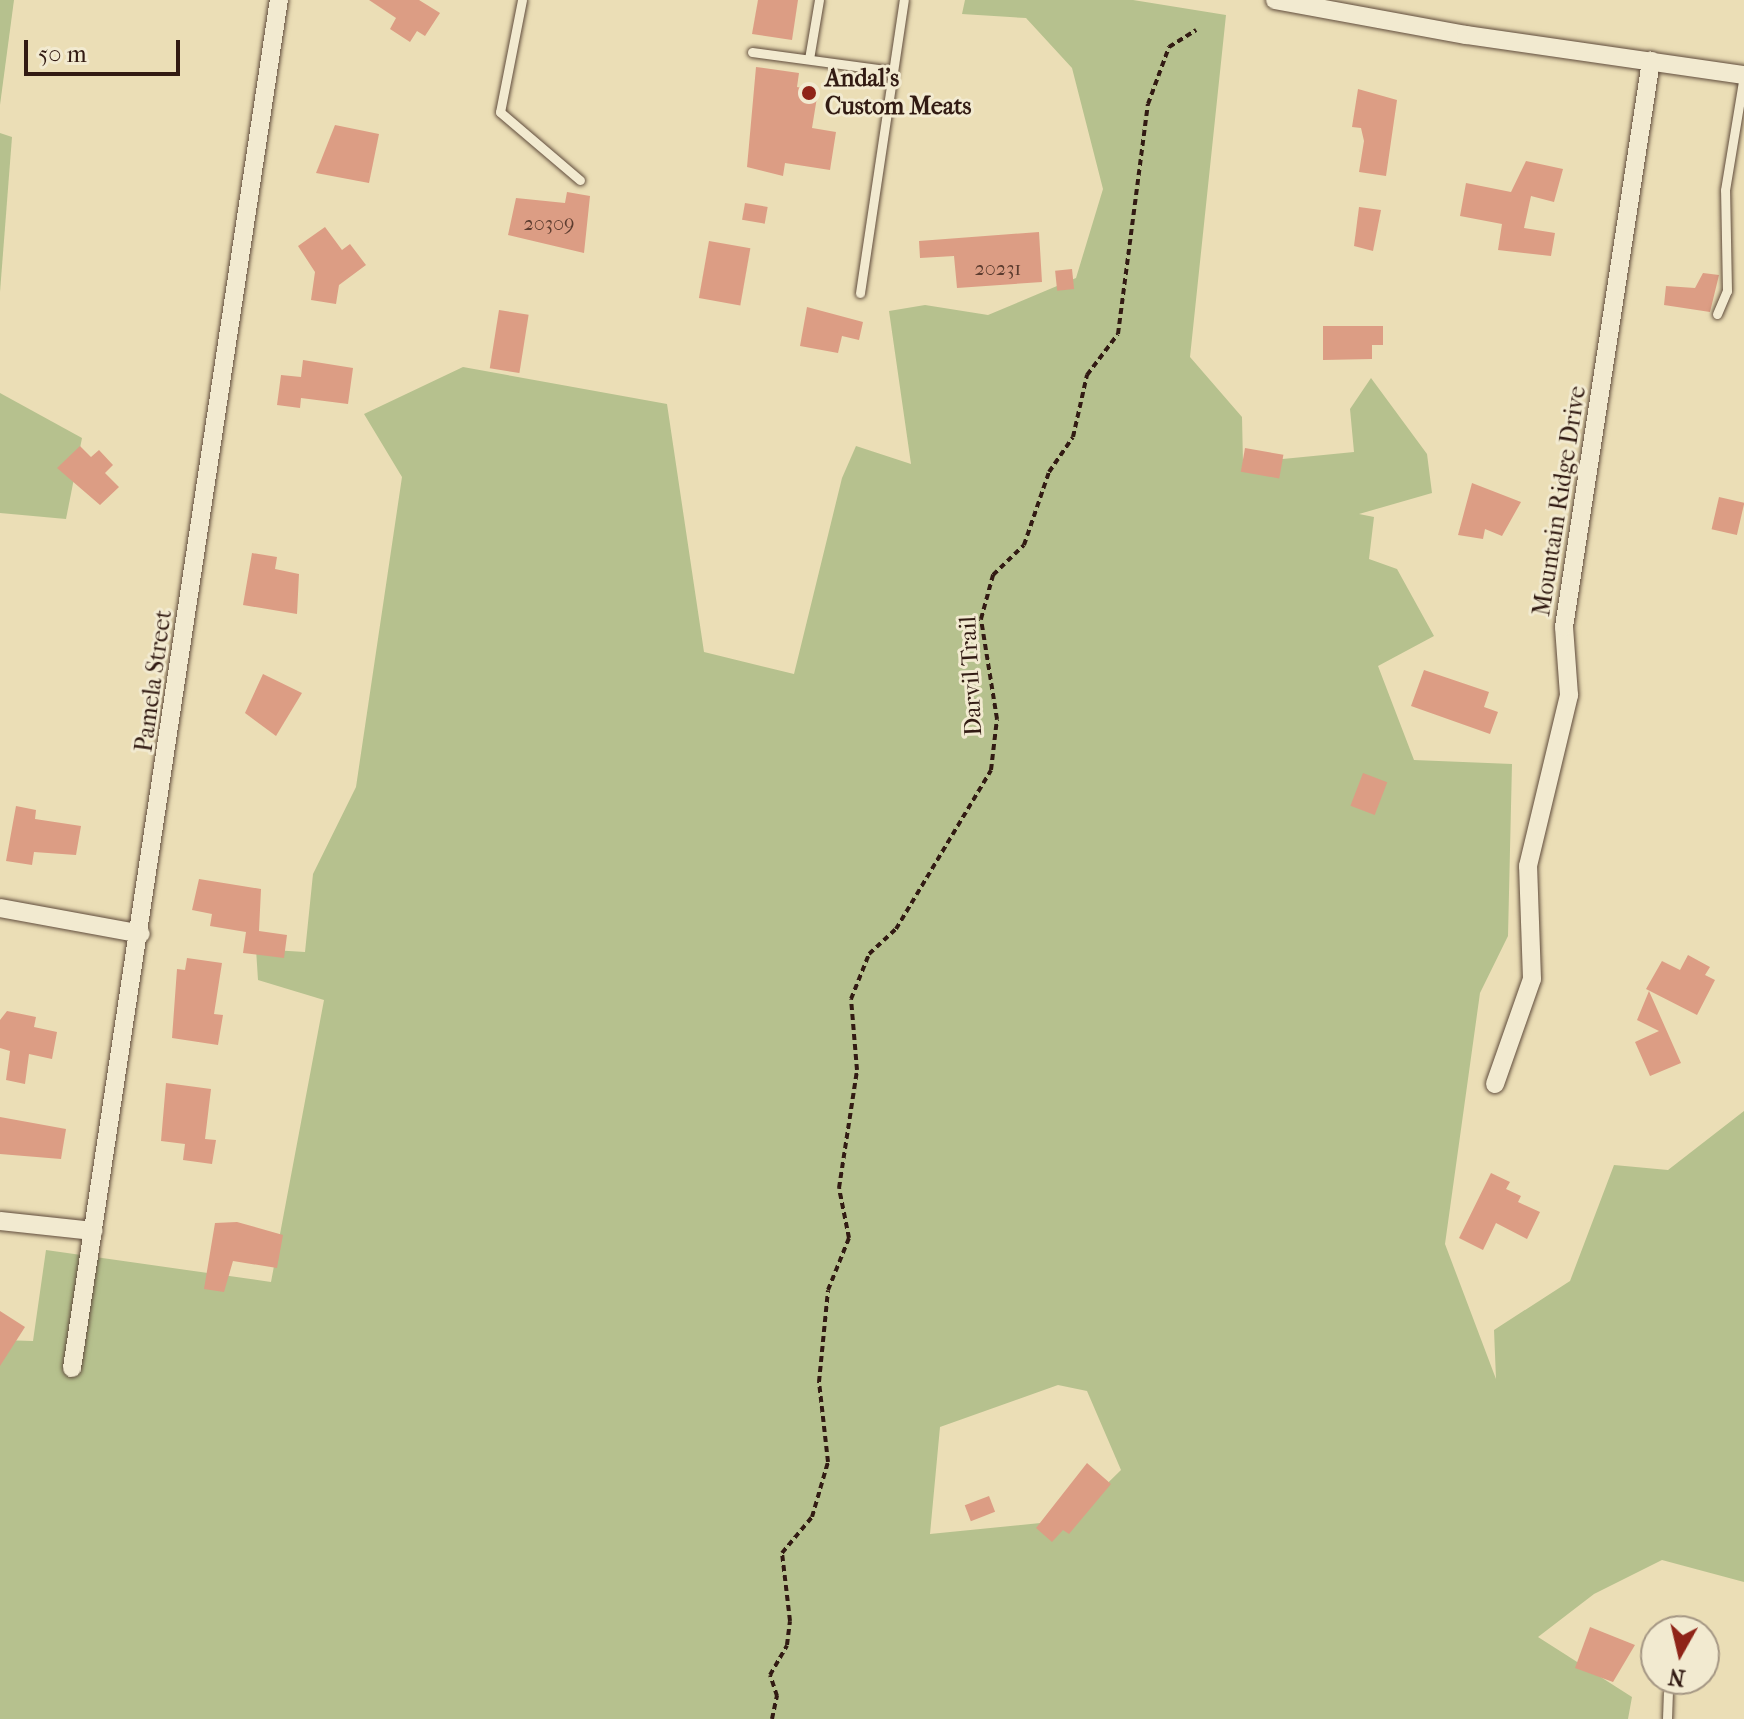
<!DOCTYPE html>
<style>
body{margin:0}
#map{position:relative;width:1744px;height:1719px;overflow:hidden;background:#ebdeb6;font-family:"IM FELL French Canon",serif}
div>[style]{position:absolute}
[style*='--x']{left:calc(var(--x)*1px);top:calc(var(--y)*1px);width:calc(var(--w)*1px);rotate:calc(var(--a)*1deg)}
.green>*{inset:0;background:#b6c18e}
.building>*{inset:0;background:#dc9d84;transform-origin:0 0}
.path>*{height:4px;margin-top:-2px;transform-origin:0;background:repeating-linear-gradient(90deg,#321b13 0 6px,transparent 0 10px)}
.roads{filter:drop-shadow(0 0 2px #604c3c) drop-shadow(0 0 2px #604c3c)}
.service>*{height:9px;margin:-4.5px;padding:0 4.5px;transform-origin:4.5px;border-radius:4.5px;background:#f2ead0}
.minor>*{height:18px;margin:-9px;padding:0 9px;transform-origin:9px;border-radius:9px;background:#f2ead0}
.dots>*{width:22px;height:22px;translate:-50% -50%;box-sizing:border-box;border:4px solid #f2ead0;border-radius:50%}
span{translate:-50% -50%;white-space:nowrap;text-align:center;line-height:1.15;-webkit-text-stroke:6px #f2ead0;paint-order:stroke}
.number-label{font-size:20px;color:#5c3c2f}
.number-label span{-webkit-text-stroke-width:0}
.poi-label{font-size:24px;color:#321b13;font-weight:700}
.left{translate:0 -50%;text-align:left}
.street-label{font-size:24px;color:#321b13}
.north{position:absolute;left:1640px;top:1615px;width:80px;height:80px;box-sizing:border-box;background:#f2ead0;border:2px solid #a59784;border-radius:50%;rotate:188deg;font-size:22px;font-weight:700;line-height:32px;text-align:center;color:#321b13}
.north::after{content:'';display:block;margin:auto;width:28px;height:36px;background:#8f2418;clip-path:polygon(50% 0,100% 100%,50% 72%,0 100%)}
.scale{position:absolute;left:24px;top:40px;width:156px;height:36px;box-sizing:border-box;border:4px solid #321b13;border-top:0;padding-left:10px;font-size:24px;line-height:28px;white-space:nowrap;color:#321b13;-webkit-text-stroke:6px #f2ead0;paint-order:stroke}
</style>
<div id="map">
<div class="green">
<i style="clip-path:polygon(0 0,14px 0,0 105px)"></i>
<i style="clip-path:polygon(evenodd,965px 0,1133px 0,1226px 15px,1190px 357px,1242px 417px,1243px 463px,1354px 452px,1350px 409px,1371px 378px,1427px 454px,1432px 493px,1359px 514px,1374px 517px,1369px 559px,1397px 569px,1434px 636px,1378px 666px,1414px 760px,1512px 764px,1508px 936px,1480px 993px,1445px 1244px,1496px 1379px,1494px 1330px,1570px 1281px,1614px 1165px,1668px 1170px,1744px 1111px,1744px 1582px,1662px 1560px,1594px 1594px,1538px 1637px,1632px 1697px,1628px 1719px,0 1719px,0 1340px,33px 1341px,46px 1250px,271px 1282px,324px 1000px,258px 980px,256px 949px,305px 952px,313px 874px,356px 787px,402px 477px,364px 414px,463px 367px,667px 404px,704px 652px,794px 674px,842px 478px,856px 446px,911px 464px,889px 311px,925px 305px,988px 315px,1076px 278px,1103px 189px,1072px 68px,1026px 18px,962px 14px,965px 0,1058px 1385px,1087px 1391px,1121px 1470px,1070px 1520px,930px 1534px,940px 1427px,1058px 1385px)"></i>
<i style="clip-path:polygon(0 133px,12px 137px,0 292px)"></i>
<i style="clip-path:polygon(0 393px,82px 438px,66px 519px,0 513px)"></i>
</div>
<div class="building">
<i style="clip-path:polygon(369px 0,419px 0,440px 13px,425px 36px,417px 31px,410px 42px,390px 29px,396px 18px)"></i>
<i style="clip-path:polygon(758px 0,798px 0,792px 40px,752px 34px)"></i>
<i style="clip-path:polygon(756px 67px,799px 73px,797px 87px,818px 91px,812px 128px,836px 132px,830px 170px,785px 163px,783px 176px,747px 167px)"></i>
<i style="clip-path:polygon(1358px 89px,1397px 100px,1386px 176px,1359px 172px,1364px 141px,1361px 128px,1352px 127px)"></i>
<i style="clip-path:polygon(335px 125px,379px 134px,369px 183px,316px 173px)"></i>
<i style="clip-path:polygon(1526px 161px,1563px 169px,1554px 202px,1531px 196px,1524px 228px,1555px 233px,1551px 256px,1498px 250px,1502px 224px,1460px 216px,1466px 183px,1511px 192px)"></i>
<i style="clip-path:polygon(567px 192px,590px 196px,584px 253px,508px 235px,516px 198px,565px 203px)"></i>
<i style="left:745px;top:203px;width:23px;height:17px;rotate:10deg"></i>
<i style="clip-path:polygon(1359px 207px,1381px 210px,1373px 251px,1354px 246px)"></i>
<i style="clip-path:polygon(325px 227px,342px 250px,350px 244px,366px 265px,339px 285px,336px 304px,311px 300px,315px 272px,298px 246px)"></i>
<i style="clip-path:polygon(1039px 232px,1042px 282px,957px 288px,954px 256px,920px 258px,919px 241px)"></i>
<i style="left:709px;top:241px;width:42px;height:58px;rotate:10deg"></i>
<i style="left:1072px;top:269px;width:20px;height:17px;rotate:84deg"></i>
<i style="clip-path:polygon(1703px 273px,1719px 275px,1710px 312px,1664px 305px,1666px 286px,1695px 288px)"></i>
<i style="clip-path:polygon(807px 307px,863px 322px,859px 340px,842px 336px,838px 353px,800px 346px)"></i>
<i style="left:499px;top:310px;width:30px;height:59px;rotate:9deg"></i>
<i style="clip-path:polygon(1323px 326px,1383px 326px,1383px 345px,1372px 345px,1372px 359px,1323px 360px)"></i>
<i style="clip-path:polygon(303px 360px,353px 368px,348px 404px,301px 398px,300px 408px,277px 405px,281px 375px,301px 377px)"></i>
<i style="clip-path:polygon(80px 446px,91px 457px,99px 450px,113px 465px,105px 473px,119px 487px,100px 505px,57px 468px)"></i>
<i style="left:1245px;top:448px;width:39px;height:24px;rotate:10deg"></i>
<i style="clip-path:polygon(1472px 483px,1521px 502px,1502px 536px,1485px 529px,1483px 539px,1458px 535px)"></i>
<i style="left:1719px;top:497px;width:26px;height:33px;rotate:13deg"></i>
<i style="clip-path:polygon(252px 553px,277px 557px,275px 569px,299px 574px,297px 614px,243px 605px)"></i>
<i style="clip-path:polygon(1424px 670px,1489px 692px,1484px 707px,1498px 712px,1490px 734px,1411px 706px)"></i>
<i style="clip-path:polygon(263px 674px,302px 693px,276px 736px,245px 713px)"></i>
<i style="left:1363px;top:773px;width:26px;height:35px;rotate:21deg"></i>
<i style="clip-path:polygon(16px 806px,36px 810px,35px 819px,81px 826px,76px 855px,34px 852px,32px 865px,6px 861px)"></i>
<i style="clip-path:polygon(199px 879px,261px 889px,259px 931px,287px 935px,284px 958px,243px 953px,246px 932px,210px 926px,212px 914px,192px 910px)"></i>
<i style="clip-path:polygon(1688px 955px,1710px 967px,1705px 975px,1715px 980px,1697px 1015px,1646px 989px,1662px 961px,1680px 970px)"></i>
<i style="clip-path:polygon(187px 958px,222px 963px,214px 1014px,223px 1015px,218px 1045px,172px 1038px,177px 969px,185px 970px)"></i>
<i style="clip-path:polygon(1649px 991px,1681px 1063px,1650px 1076px,1635px 1042px,1659px 1031px,1637px 1020px)"></i>
<i style="clip-path:polygon(7px 1011px,36px 1017px,34px 1027px,57px 1032px,52px 1059px,29px 1054px,25px 1084px,6px 1080px,10px 1051px,0 1048px,0 1020px)"></i>
<i style="clip-path:polygon(166px 1083px,211px 1089px,205px 1139px,216px 1140px,212px 1164px,183px 1160px,185px 1144px,161px 1141px)"></i>
<i style="clip-path:polygon(0 1117px,66px 1129px,61px 1159px,0 1154px)"></i>
<i style="clip-path:polygon(1491px 1173px,1510px 1182px,1506px 1189px,1521px 1196px,1518px 1202px,1540px 1212px,1527px 1239px,1496px 1223px,1483px 1250px,1459px 1238px)"></i>
<i style="clip-path:polygon(237px 1222px,283px 1235px,277px 1268px,233px 1261px,224px 1292px,204px 1289px,215px 1223px)"></i>
<i style="clip-path:polygon(0 1311px,25px 1327px,0 1366px)"></i>
<i style="clip-path:polygon(1087px 1463px,1111px 1484px,1069px 1534px,1063px 1530px,1052px 1542px,1036px 1528px)"></i>
<i style="left:989px;top:1496px;width:17px;height:26px;rotate:69deg"></i>
<i style="clip-path:polygon(1590px 1627px,1635px 1645px,1613px 1682px,1575px 1668px)"></i>
</div>
<div class="path">
<i style="--x:772;--y:1719;--w:24;--a:-78"></i>
<i style="--x:777;--y:1696;--w:22;--a:-108"></i>
<i style="--x:770;--y:1675;--w:34;--a:-60"></i>
<i style="--x:787;--y:1645;--w:24;--a:-83"></i>
<i style="--x:790;--y:1621;--w:68;--a:-96.7"></i>
<i style="--x:782;--y:1553;--w:47;--a:-50.2"></i>
<i style="--x:812;--y:1517;--w:57;--a:-73.8"></i>
<i style="--x:828;--y:1462;--w:81;--a:-96.4"></i>
<i style="--x:819;--y:1382;--w:92;--a:-84.4"></i>
<i style="--x:828;--y:1290;--w:56;--a:-68"></i>
<i style="--x:849;--y:1238;--w:51;--a:-101.3"></i>
<i style="--x:839;--y:1188;--w:119;--a:-81.3"></i>
<i style="--x:857;--y:1070;--w:71;--a:-94.8"></i>
<i style="--x:851;--y:999;--w:48;--a:-68.2"></i>
<i style="--x:869;--y:954;--w:37;--a:-43"></i>
<i style="--x:896;--y:929;--w:185;--a:-59.1"></i>
<i style="--x:991;--y:770;--w:51;--a:-83.3"></i>
<i style="--x:997;--y:719;--w:101;--a:-99.1"></i>
<i style="--x:981;--y:619;--w:46;--a:-74.7"></i>
<i style="--x:993;--y:575;--w:43;--a:-44.1"></i>
<i style="--x:1024;--y:545;--w:77;--a:-71.1"></i>
<i style="--x:1049;--y:472;--w:42;--a:-55.6"></i>
<i style="--x:1073;--y:437;--w:64;--a:-77.3"></i>
<i style="--x:1087;--y:375;--w:51;--a:-52.9"></i>
<i style="--x:1118;--y:334;--w:232;--a:-82.6"></i>
<i style="--x:1148;--y:104;--w:61;--a:-69.8"></i>
<i style="--x:1169;--y:47;--w:32;--a:-32"></i>
</div>
<div class="roads">
<div class="service">
<i style="--x:522;--y:0;--w:114;--a:101.1"></i>
<i style="--x:500;--y:112;--w:105;--a:40.4"></i>
<i style="--x:752;--y:52;--w:142;--a:7.7"></i>
<i style="--x:809;--y:59;--w:60;--a:-80.4"></i>
<i style="--x:860;--y:293;--w:296;--a:-81.5"></i>
<i style="--x:1717;--y:314;--w:25;--a:-67"></i>
<i style="--x:1727;--y:291;--w:101;--a:-91.1"></i>
<i style="--x:1725;--y:190;--w:117;--a:-80.6"></i>
<i style="--x:1667;--y:1719;--w:26;--a:-88"></i>
</div>
<div class="minor">
<i style="--x:1275;--y:0;--w:194;--a:10.4"></i>
<i style="--x:1466;--y:35;--w:281;--a:8.2"></i>
<i style="--x:0;--y:908;--w:143;--a:10.4"></i>
<i style="--x:1495;--y:1084;--w:111;--a:-70.6"></i>
<i style="--x:1532;--y:979;--w:113;--a:-92"></i>
<i style="--x:1528;--y:866;--w:176;--a:-76.5"></i>
<i style="--x:1569;--y:695;--w:68;--a:-94.2"></i>
<i style="--x:1564;--y:627;--w:573;--a:-81.26"></i>
<i style="--x:0;--y:1221;--w:94;--a:6.1"></i>
<i style="--x:72;--y:1368;--w:1384;--a:-81.4"></i>
</div>
</div>
<div class="dots">
<i style="left:809px;top:93px;background:#8f2418"></i>
</div>
<div class="number-label">
<span style="left:549px;top:223px">20309</span>
<span style="left:998px;top:268px">20231</span>
</div>
<div class="poi-label">
<span class="left" style="left:825px;top:93px">Andal's<br>Custom Meats</span>
</div>
<div class="street-label">
<span style="left:1560px;top:501px;rotate:-81deg">Mountain Ridge Drive</span>
<span style="left:971px;top:676px;rotate:-93deg">Darvil Trail</span>
<span style="left:154px;top:681px;rotate:-82deg">Pamela Street</span>
</div>
<div class="north">N</div>
<div class="scale">50 m</div>
</div>
